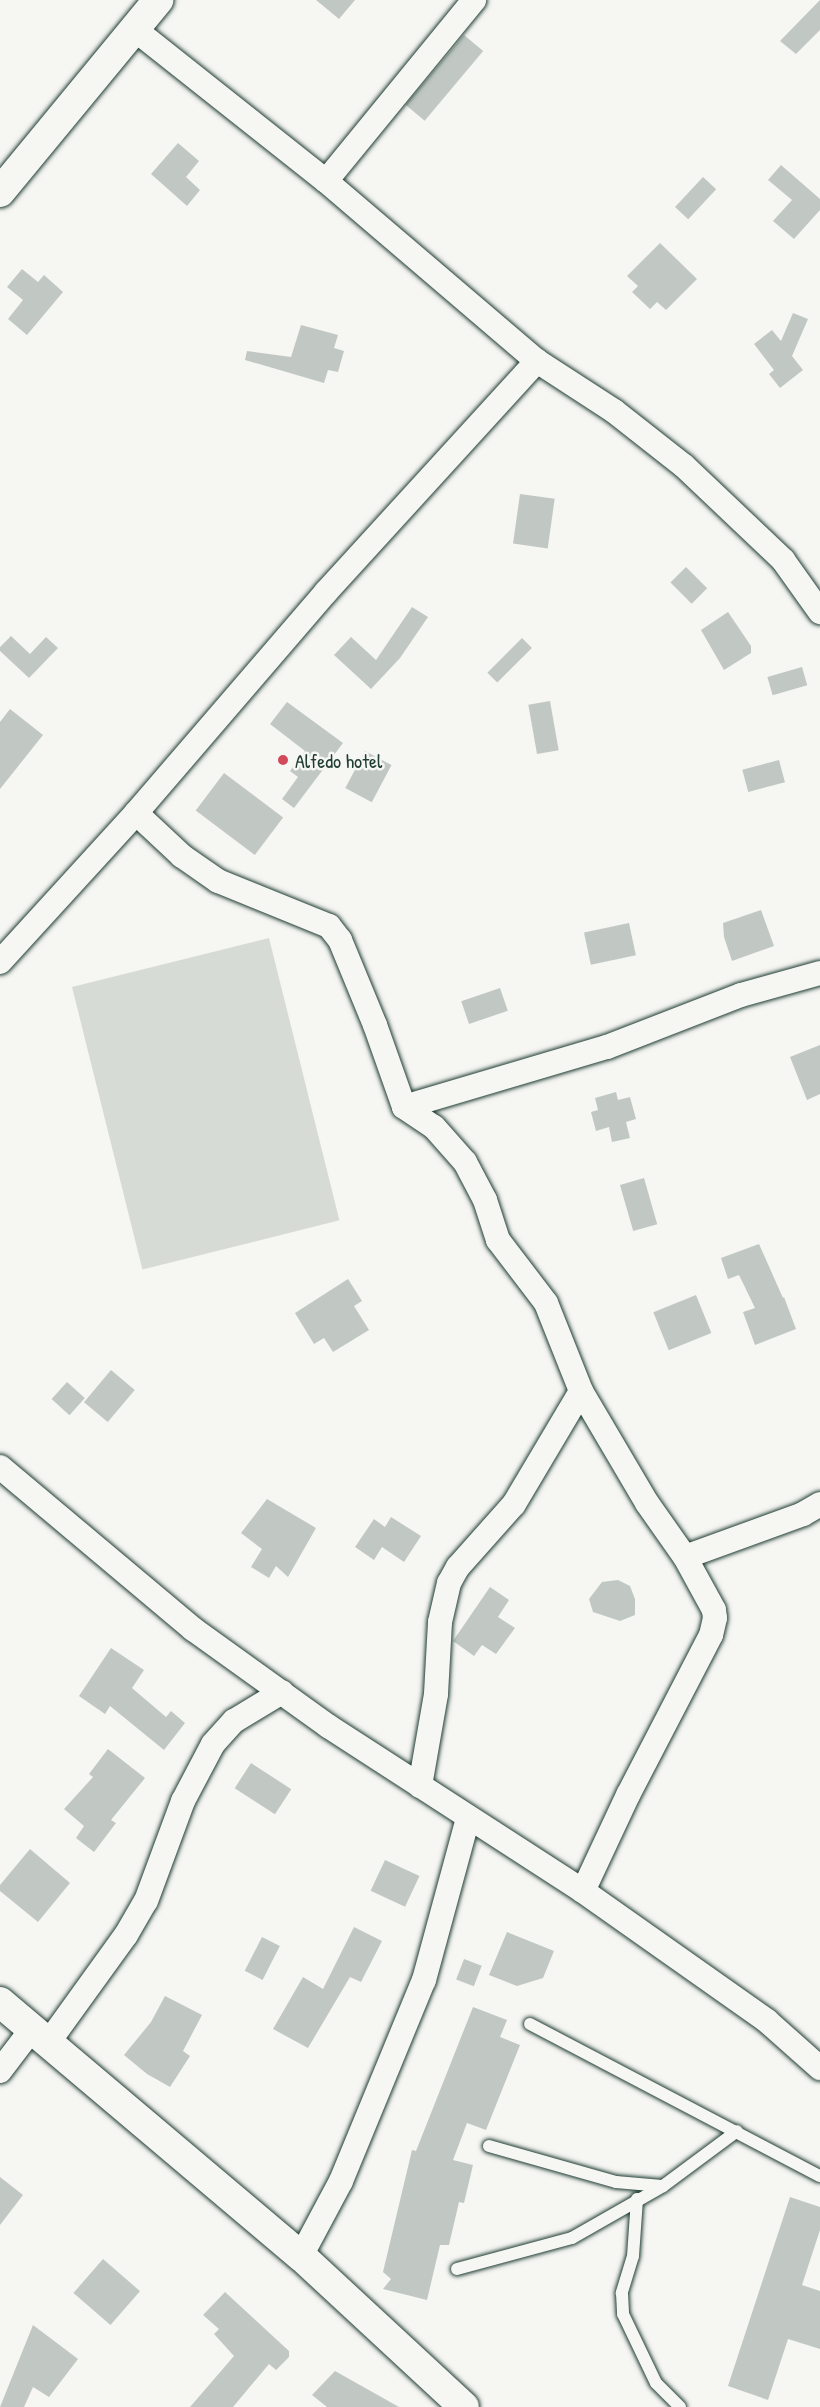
<!DOCTYPE html>
<style>
body{margin:0}
#map{position:relative;width:820px;height:2407px;overflow:hidden;background:#f6f6f2;font-family:"Patrick Hand",sans-serif}
div>[style]{position:absolute}
[style*='--x']{left:calc(var(--x)*1px);top:calc(var(--y)*1px);width:calc(var(--w)*1px);rotate:calc(var(--a)*1deg)}
.green>*{inset:0;background:#d6dbd6;transform-origin:0 0}
.building>*{inset:0;background:#c1c8c3;transform-origin:0 0}
.roads{filter:drop-shadow(0 0 2px #1f3d34) drop-shadow(0 0 2px #1f3d34)}
.service>*{height:12px;margin:-6px;padding:0 6px;transform-origin:6px;border-radius:6px;background:#f6f6f2}
.minor>*{height:24px;margin:-12px;padding:0 12px;transform-origin:12px;border-radius:12px;background:#f6f6f2}
.tertiary>*{height:30px;margin:-15px;padding:0 15px;transform-origin:15px;border-radius:15px;background:#f6f6f2}
.dots>*{width:16px;height:16px;translate:-50% -50%;box-sizing:border-box;border:3px solid #f6f6f2;border-radius:50%}
span{translate:-50% -50%;white-space:nowrap;text-align:center;line-height:1.15;-webkit-text-stroke:5px #f6f6f2;paint-order:stroke}
.poi-label{font-size:20px;color:#1f3d34}
.left{translate:0 -50%;text-align:left}
</style>
<div id="map">
<div class="green">
<i style="left:269px;top:938px;width:291px;height:203px;rotate:76deg"></i>
</div>
<div class="building">
<i style="clip-path:polygon(316px 0,355px 0,339px 19px)"></i>
<i style="clip-path:polygon(820px 0,820px 30px,796px 54px,780px 41px)"></i>
<i style="left:464px;top:35px;width:25px;height:91px;rotate:40deg"></i>
<i style="clip-path:polygon(178px 143px,199px 161px,186px 177px,200px 190px,187px 206px,151px 174px)"></i>
<i style="clip-path:polygon(781px 165px,820px 199px,820px 210px,794px 239px,773px 221px,792px 200px,768px 180px)"></i>
<i style="left:703px;top:177px;width:18px;height:41px;rotate:43deg"></i>
<i style="clip-path:polygon(660px 243px,697px 279px,666px 310px,657px 302px,650px 309px,632px 292px,638px 286px,627px 276px)"></i>
<i style="clip-path:polygon(22px 269px,38px 282px,44px 275px,63px 292px,27px 335px,8px 319px,23px 300px,7px 287px)"></i>
<i style="clip-path:polygon(793px 313px,808px 319px,792px 356px,803px 370px,780px 388px,769px 374px,774px 370px,754px 344px,772px 330px,781px 341px)"></i>
<i style="clip-path:polygon(301px 325px,338px 335px,334px 348px,344px 351px,338px 372px,328px 370px,324px 383px,245px 360px,247px 351px,291px 357px)"></i>
<i style="left:520px;top:494px;width:35px;height:50px;rotate:8deg"></i>
<i style="left:686px;top:567px;width:30px;height:22px;rotate:45deg"></i>
<i style="clip-path:polygon(412px 607px,428px 617px,400px 658px,371px 689px,334px 655px,351px 637px,376px 660px)"></i>
<i style="clip-path:polygon(728px 612px,751px 646px,751px 653px,724px 670px,701px 630px)"></i>
<i style="clip-path:polygon(11px 636px,30px 654px,46px 637px,58px 648px,29px 678px,0 651px,0 647px)"></i>
<i style="left:522px;top:638px;width:14px;height:49px;rotate:45deg"></i>
<i style="left:802px;top:667px;width:19px;height:36px;rotate:74deg"></i>
<i style="left:550px;top:701px;width:50px;height:22px;rotate:80deg"></i>
<i style="clip-path:polygon(287px 702px,343px 743px,294px 808px,282px 799px,298px 777px,290px 771px,305px 751px,270px 724px)"></i>
<i style="clip-path:polygon(10px 709px,43px 735px,0 789px,0 722px)"></i>
<i style="left:365px;top:751px;width:30px;height:42px;rotate:28deg"></i>
<i style="left:779px;top:760px;width:23px;height:38px;rotate:75deg"></i>
<i style="left:224px;top:773px;width:74px;height:47px;rotate:37deg"></i>
<i style="clip-path:polygon(761px 910px,774px 946px,732px 961px,724px 937px,723px 923px)"></i>
<i style="left:629px;top:923px;width:33px;height:46px;rotate:78deg"></i>
<i style="left:500px;top:988px;width:24px;height:41px;rotate:71deg"></i>
<i style="clip-path:polygon(820px 1045px,820px 1094px,807px 1100px,790px 1057px)"></i>
<i style="clip-path:polygon(616px 1092px,618px 1100px,630px 1097px,636px 1119px,626px 1122px,630px 1138px,612px 1142px,609px 1127px,596px 1131px,591px 1112px,598px 1110px,595px 1098px)"></i>
<i style="left:644px;top:1178px;width:48px;height:25px;rotate:74deg"></i>
<i style="clip-path:polygon(759px 1244px,783px 1298px,784px 1297px,796px 1329px,755px 1345px,743px 1312px,755px 1308px,739px 1275px,728px 1279px,721px 1258px)"></i>
<i style="clip-path:polygon(348px 1279px,362px 1301px,354px 1306px,369px 1330px,333px 1352px,324px 1338px,314px 1344px,295px 1313px)"></i>
<i style="left:696px;top:1295px;width:41px;height:46px;rotate:68deg"></i>
<i style="left:111px;top:1370px;width:31px;height:42px;rotate:40deg"></i>
<i style="left:67px;top:1382px;width:24px;height:23px;rotate:42deg"></i>
<i style="clip-path:polygon(267px 1499px,316px 1528px,288px 1577px,276px 1566px,269px 1578px,251px 1567px,262px 1549px,241px 1533px)"></i>
<i style="clip-path:polygon(391px 1517px,421px 1536px,404px 1562px,382px 1547px,374px 1560px,355px 1547px,374px 1519px,385px 1527px)"></i>
<i style="clip-path:polygon(618px 1580px,630px 1586px,635px 1599px,635px 1615px,620px 1621px,593px 1612px,589px 1599px,602px 1582px)"></i>
<i style="clip-path:polygon(490px 1587px,509px 1600px,498px 1617px,515px 1628px,496px 1654px,482px 1645px,474px 1656px,453px 1641px)"></i>
<i style="clip-path:polygon(111px 1648px,144px 1670px,132px 1688px,166px 1717px,171px 1711px,185px 1723px,164px 1750px,110px 1706px,105px 1714px,79px 1696px)"></i>
<i style="clip-path:polygon(108px 1749px,145px 1778px,111px 1820px,116px 1823px,94px 1852px,76px 1838px,84px 1826px,64px 1809px,93px 1777px,89px 1774px)"></i>
<i style="left:251px;top:1763px;width:48px;height:30px;rotate:33deg"></i>
<i style="clip-path:polygon(30px 1849px,70px 1883px,38px 1922px,0 1891px,0 1885px)"></i>
<i style="left:385px;top:1860px;width:38px;height:34px;rotate:25deg"></i>
<i style="clip-path:polygon(354px 1927px,382px 1941px,361px 1982px,350px 1977px,308px 2048px,273px 2029px,303px 1977px,323px 1989px)"></i>
<i style="clip-path:polygon(507px 1932px,554px 1951px,543px 1978px,517px 1986px,489px 1975px)"></i>
<i style="left:262px;top:1937px;width:20px;height:38px;rotate:27deg"></i>
<i style="left:464px;top:1959px;width:19px;height:22px;rotate:21deg"></i>
<i style="clip-path:polygon(165px 1996px,202px 2015px,183px 2051px,190px 2056px,170px 2087px,147px 2074px,124px 2055px,151px 2022px)"></i>
<i style="clip-path:polygon(473px 2007px,507px 2020px,500px 2037px,520px 2045px,486px 2130px,467px 2123px,453px 2160px,473px 2165px,464px 2203px,459px 2202px,449px 2245px,440px 2245px,427px 2300px,383px 2289px,391px 2279px,383px 2272px,412px 2150px,416px 2151px)"></i>
<i style="clip-path:polygon(0 2177px,23px 2195px,0 2225px)"></i>
<i style="clip-path:polygon(790px 2197px,820px 2207px,820px 2230px,802px 2285px,820px 2291px,820px 2349px,788px 2339px,768px 2400px,728px 2386px)"></i>
<i style="left:103px;top:2259px;width:49px;height:45px;rotate:41deg"></i>
<i style="clip-path:polygon(225px 2292px,289px 2351px,289px 2357px,276px 2370px,269px 2364px,233px 2407px,190px 2407px,234px 2356px,214px 2334px,219px 2329px,203px 2315px)"></i>
<i style="clip-path:polygon(33px 2325px,78px 2359px,49px 2397px,33px 2387px,24px 2407px,0 2407px)"></i>
<i style="clip-path:polygon(335px 2371px,399px 2407px,327px 2407px,312px 2395px)"></i>
</div>
<div class="roads">
<div class="service">
<i style="--x:530;--y:2024;--w:327;--a:27.7"></i>
<i style="--x:489;--y:2146;--w:132;--a:15.8"></i>
<i style="--x:616;--y:2182;--w:46;--a:5"></i>
<i style="--x:637;--y:2199;--w:57;--a:94"></i>
<i style="--x:633;--y:2256;--w:39;--a:107"></i>
<i style="--x:622;--y:2293;--w:21;--a:87"></i>
<i style="--x:623;--y:2314;--w:76;--a:64.4"></i>
<i style="--x:656;--y:2383;--w:34;--a:45"></i>
<i style="--x:457;--y:2269;--w:119;--a:-15.1"></i>
<i style="--x:572;--y:2238;--w:105;--a:-29.7"></i>
<i style="--x:663;--y:2186;--w:92;--a:-36.6"></i>
</div>
<div class="minor">
<i style="--x:133;--y:28;--w:246;--a:38.4"></i>
<i style="--x:326;--y:181;--w:277;--a:40.5"></i>
<i style="--x:537;--y:361;--w:92;--a:33"></i>
<i style="--x:614;--y:411;--w:89;--a:38.2"></i>
<i style="--x:684;--y:466;--w:137;--a:43.5"></i>
<i style="--x:783;--y:560;--w:64;--a:54.6"></i>
<i style="--x:326;--y:181;--w:234;--a:-50.7"></i>
<i style="--x:136;--y:813;--w:63;--a:43.1"></i>
<i style="--x:182;--y:856;--w:44;--a:34.8"></i>
<i style="--x:218;--y:881;--w:120;--a:22.1"></i>
<i style="--x:329;--y:926;--w:18;--a:52"></i>
<i style="--x:340;--y:940;--w:92;--a:67.6"></i>
<i style="--x:375;--y:1025;--w:87;--a:70.5"></i>
<i style="--x:404;--y:1107;--w:212;--a:-16.5"></i>
<i style="--x:607;--y:1047;--w:144;--a:-21.2"></i>
<i style="--x:741;--y:995;--w:82;--a:-15.6"></i>
<i style="--x:0;--y:962;--w:202;--a:-47.6"></i>
<i style="--x:136;--y:813;--w:291;--a:-49.3"></i>
<i style="--x:326;--y:592;--w:313;--a:-47.6"></i>
<i style="--x:404;--y:1107;--w:36;--a:34"></i>
<i style="--x:434;--y:1127;--w:47;--a:48.5"></i>
<i style="--x:465;--y:1162;--w:43;--a:62.2"></i>
<i style="--x:485;--y:1200;--w:42;--a:72"></i>
<i style="--x:498;--y:1240;--w:79;--a:52.7"></i>
<i style="--x:546;--y:1303;--w:95;--a:68.3"></i>
<i style="--x:581;--y:1391;--w:130;--a:59.5"></i>
<i style="--x:647;--y:1503;--w:66;--a:54.9"></i>
<i style="--x:685;--y:1557;--w:60;--a:61.3"></i>
<i style="--x:714;--y:1610;--w:8;--a:83"></i>
<i style="--x:715;--y:1618;--w:17;--a:103"></i>
<i style="--x:711;--y:1635;--w:180;--a:117.4"></i>
<i style="--x:628;--y:1795;--w:106;--a:115.1"></i>
<i style="--x:0;--y:1467;--w:252;--a:40"></i>
<i style="--x:193;--y:1629;--w:166;--a:35.7"></i>
<i style="--x:328;--y:1726;--w:304;--a:32.9"></i>
<i style="--x:583;--y:1891;--w:225;--a:35.2"></i>
<i style="--x:767;--y:2021;--w:71;--a:41.6"></i>
<i style="--x:685;--y:1557;--w:126;--a:-20"></i>
<i style="--x:803;--y:1514;--w:20;--a:-30"></i>
<i style="--x:420;--y:1786;--w:93;--a:-80.1"></i>
<i style="--x:436;--y:1694;--w:72;--a:-86.8"></i>
<i style="--x:440;--y:1622;--w:40;--a:-77"></i>
<i style="--x:449;--y:1583;--w:18;--a:-61"></i>
<i style="--x:458;--y:1567;--w:84;--a:-48.4"></i>
<i style="--x:514;--y:1504;--w:131;--a:-59.3"></i>
<i style="--x:48;--y:2043;--w:133;--a:-54.2"></i>
<i style="--x:126;--y:1935;--w:39;--a:-60"></i>
<i style="--x:146;--y:1901;--w:107;--a:-69.7"></i>
<i style="--x:183;--y:1801;--w:64;--a:-62.2"></i>
<i style="--x:213;--y:1744;--w:31;--a:-48"></i>
<i style="--x:234;--y:1721;--w:56;--a:-31.1"></i>
<i style="--x:0;--y:2071;--w:53;--a:-52.7"></i>
<i style="--x:301;--y:2256;--w:85;--a:-61.9"></i>
<i style="--x:341;--y:2181;--w:217;--a:-67.6"></i>
<i style="--x:424;--y:1980;--w:168;--a:-74.8"></i>
</div>
<div class="tertiary">
<i style="--x:0;--y:192;--w:249;--a:-50.5"></i>
<i style="--x:0;--y:2002;--w:394;--a:40.2"></i>
<i style="--x:301;--y:2256;--w:222;--a:42.8"></i>
</div>
</div>
<div class="dots">
<i style="left:283px;top:760px;background:#d1495b"></i>
</div>
<div class="poi-label">
<span class="left" style="left:295px;top:760px">Alfedo hotel</span>
</div>
</div>
